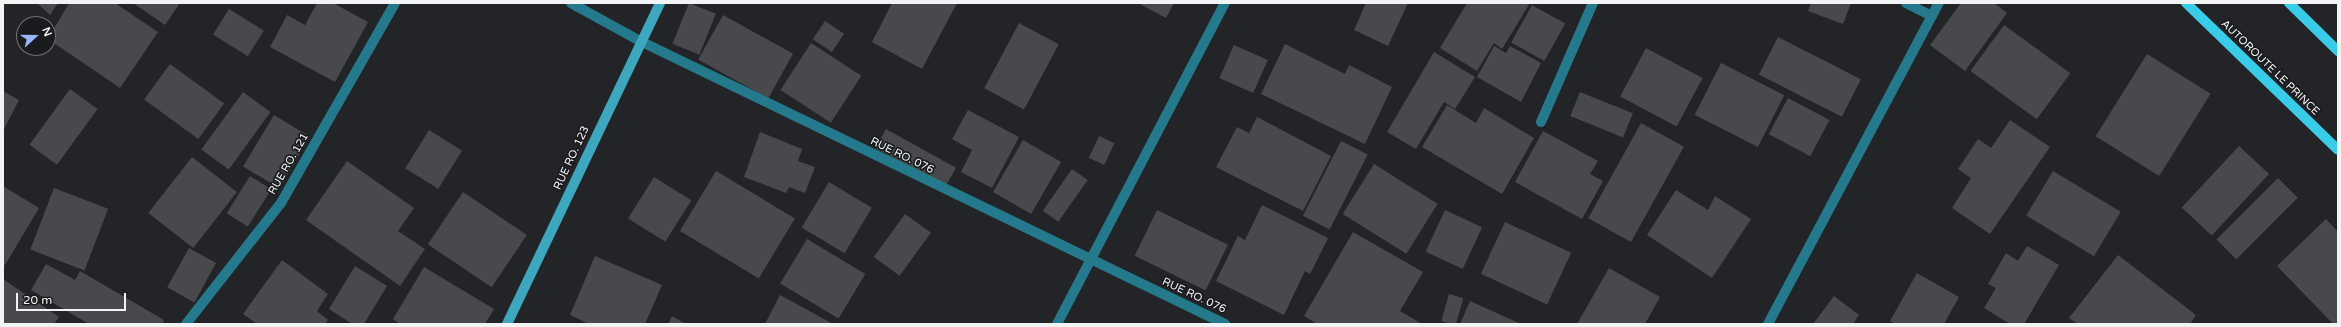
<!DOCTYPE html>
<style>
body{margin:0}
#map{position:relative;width:2341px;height:327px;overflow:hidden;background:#232427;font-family:"Varela Round",sans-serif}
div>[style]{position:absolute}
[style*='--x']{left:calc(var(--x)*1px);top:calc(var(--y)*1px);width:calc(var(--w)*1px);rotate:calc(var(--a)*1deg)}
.building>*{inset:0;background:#47494c;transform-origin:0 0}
.lane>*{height:10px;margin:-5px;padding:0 5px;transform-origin:5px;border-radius:5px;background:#247a8c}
.street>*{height:10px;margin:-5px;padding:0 5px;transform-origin:5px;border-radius:5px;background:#247a8c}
.secondary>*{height:10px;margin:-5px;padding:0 5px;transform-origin:5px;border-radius:5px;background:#3da7be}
.primary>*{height:10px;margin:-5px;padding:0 5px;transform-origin:5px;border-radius:5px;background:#38cce9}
span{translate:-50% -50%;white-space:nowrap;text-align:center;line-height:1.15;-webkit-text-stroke:3.5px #1a1b1e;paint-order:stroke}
.street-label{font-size:11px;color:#f2f3f5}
.frame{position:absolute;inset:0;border:4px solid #f2f3f5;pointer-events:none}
.north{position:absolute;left:16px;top:16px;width:40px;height:40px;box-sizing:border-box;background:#1a1b1e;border:1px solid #707174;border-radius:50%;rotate:69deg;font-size:11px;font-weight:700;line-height:16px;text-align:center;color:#f2f3f5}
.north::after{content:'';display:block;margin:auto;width:14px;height:18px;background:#99b5fd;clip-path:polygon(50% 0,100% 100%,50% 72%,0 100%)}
.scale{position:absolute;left:16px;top:293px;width:110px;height:18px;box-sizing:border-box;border:2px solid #f2f3f5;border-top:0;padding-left:5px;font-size:12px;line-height:14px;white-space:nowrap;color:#f2f3f5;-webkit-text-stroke:3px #1a1b1e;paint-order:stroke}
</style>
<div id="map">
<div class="building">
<i style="clip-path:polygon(37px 3px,58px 3px,50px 15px)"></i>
<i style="clip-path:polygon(69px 3px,115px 3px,158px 32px,120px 88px,48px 39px)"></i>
<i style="clip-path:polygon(133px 3px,180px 3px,165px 25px)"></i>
<i style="clip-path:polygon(317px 3px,333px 3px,368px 22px,335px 82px,270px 47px,287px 15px,305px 25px)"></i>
<i style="left:689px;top:3px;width:29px;height:44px;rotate:22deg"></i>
<i style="clip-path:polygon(892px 3px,957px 3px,922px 69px,872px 42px)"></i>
<i style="clip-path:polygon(1138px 3px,1174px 3px,1166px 18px)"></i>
<i style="clip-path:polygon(1366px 3px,1408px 3px,1388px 46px,1354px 30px)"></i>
<i style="clip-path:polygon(1467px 3px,1530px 3px,1502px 49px,1494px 43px,1477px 71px,1440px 48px)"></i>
<i style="clip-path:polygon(1811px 3px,1851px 3px,1843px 24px,1808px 11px)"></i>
<i style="clip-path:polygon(1961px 3px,1994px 3px,2007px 13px,1965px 71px,1930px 45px)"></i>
<i style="left:1532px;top:5px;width:38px;height:43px;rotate:29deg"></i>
<i style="left:229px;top:9px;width:41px;height:30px;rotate:32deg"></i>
<i style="left:723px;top:15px;width:80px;height:51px;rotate:29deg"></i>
<i style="left:825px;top:21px;width:23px;height:22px;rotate:34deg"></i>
<i style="left:1019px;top:23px;width:45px;height:74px;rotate:28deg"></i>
<i style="left:2004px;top:25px;width:82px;height:57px;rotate:36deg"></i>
<i style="left:1778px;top:37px;width:93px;height:42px;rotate:27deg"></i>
<i style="left:811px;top:43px;width:60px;height:56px;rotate:33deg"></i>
<i style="clip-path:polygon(1285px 44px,1345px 74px,1349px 65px,1392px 87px,1365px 144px,1261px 94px)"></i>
<i style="left:1234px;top:45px;width:37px;height:36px;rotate:24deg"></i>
<i style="clip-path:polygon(1494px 46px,1506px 53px,1510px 46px,1541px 63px,1521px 102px,1477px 77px)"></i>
<i style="left:1646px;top:48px;width:64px;height:55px;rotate:28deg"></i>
<i style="clip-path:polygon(1434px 52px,1475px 77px,1455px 109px,1444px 102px,1416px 149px,1387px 132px)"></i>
<i style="left:2147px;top:54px;width:75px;height:97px;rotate:32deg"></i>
<i style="left:1721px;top:63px;width:71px;height:58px;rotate:27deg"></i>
<i style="left:170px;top:64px;width:67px;height:44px;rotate:36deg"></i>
<i style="left:70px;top:89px;width:34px;height:69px;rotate:36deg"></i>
<i style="clip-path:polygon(3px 91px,19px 100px,3px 131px)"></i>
<i style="left:243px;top:92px;width:34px;height:71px;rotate:36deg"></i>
<i style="left:1580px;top:92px;width:57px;height:26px;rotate:22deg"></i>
<i style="left:1788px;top:98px;width:47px;height:41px;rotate:28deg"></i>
<i style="clip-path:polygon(1447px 105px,1476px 123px,1484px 108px,1534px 138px,1502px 194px,1422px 147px)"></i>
<i style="clip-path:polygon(968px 110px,1019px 137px,992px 188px,961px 172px,972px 150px,952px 139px)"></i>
<i style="left:274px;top:115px;width:42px;height:60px;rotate:31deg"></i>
<i style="clip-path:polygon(1257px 117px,1331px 156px,1303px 211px,1216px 167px,1237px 127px,1249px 133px)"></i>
<i style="clip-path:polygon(2010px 120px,2050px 147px,1990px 234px,1952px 208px,1971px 178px,1958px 169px,1978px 139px,1991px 148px)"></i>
<i style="left:1641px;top:123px;width:49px;height:109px;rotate:29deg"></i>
<i style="left:886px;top:129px;width:80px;height:22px;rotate:29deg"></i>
<i style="left:429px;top:130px;width:39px;height:45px;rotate:32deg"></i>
<i style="clip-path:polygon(1543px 131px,1598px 161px,1590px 174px,1603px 181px,1582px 219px,1515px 182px)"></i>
<i style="clip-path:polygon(760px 132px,802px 149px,798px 161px,815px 167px,805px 193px,789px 187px,786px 193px,744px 177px)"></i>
<i style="left:1099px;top:136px;width:17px;height:24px;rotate:25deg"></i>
<i style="left:1023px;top:140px;width:44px;height:60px;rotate:30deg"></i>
<i style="left:1341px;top:141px;width:30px;height:84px;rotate:27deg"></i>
<i style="left:2239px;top:146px;width:41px;height:84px;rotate:43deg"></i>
<i style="left:192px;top:157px;width:57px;height:71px;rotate:38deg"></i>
<i style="clip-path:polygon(347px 161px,414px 208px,398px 231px,425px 249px,400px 286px,306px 220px)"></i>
<i style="left:1374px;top:164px;width:75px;height:59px;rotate:32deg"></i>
<i style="left:1072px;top:169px;width:19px;height:51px;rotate:35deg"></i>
<i style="left:716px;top:171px;width:92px;height:70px;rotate:31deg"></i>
<i style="left:2053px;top:171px;width:79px;height:52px;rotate:31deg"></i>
<i style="left:250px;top:176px;width:25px;height:44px;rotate:32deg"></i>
<i style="left:654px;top:177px;width:44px;height:49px;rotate:32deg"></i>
<i style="left:2278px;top:178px;width:28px;height:87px;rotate:45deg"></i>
<i style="left:829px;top:182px;width:50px;height:53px;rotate:31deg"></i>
<i style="clip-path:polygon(3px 186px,39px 208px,5px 265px,3px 264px)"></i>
<i style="left:54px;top:188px;width:58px;height:66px;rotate:21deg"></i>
<i style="clip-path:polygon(1676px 190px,1708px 210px,1715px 196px,1751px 219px,1712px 278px,1647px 235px)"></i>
<i style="left:463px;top:192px;width:77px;height:63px;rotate:34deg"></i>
<i style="clip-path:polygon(1262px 205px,1328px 238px,1310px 274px,1305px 271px,1284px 315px,1216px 281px,1238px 236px,1245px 240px)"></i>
<i style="left:1157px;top:210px;width:79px;height:51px;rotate:26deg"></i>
<i style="left:1445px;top:210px;width:41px;height:46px;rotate:25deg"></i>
<i style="left:905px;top:214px;width:32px;height:53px;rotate:36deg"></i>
<i style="clip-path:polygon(2326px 219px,2338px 232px,2338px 324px,2333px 324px,2277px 266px)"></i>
<i style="left:1505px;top:222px;width:73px;height:57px;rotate:25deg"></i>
<i style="clip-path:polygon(1353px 232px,1423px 272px,1400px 311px,1422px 324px,1317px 324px,1304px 316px)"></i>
<i style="left:807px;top:239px;width:68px;height:52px;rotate:31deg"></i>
<i style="clip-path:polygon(2027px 246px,2059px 265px,2024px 324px,2010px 324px,1984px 308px,1996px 288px,1988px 284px,2006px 253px,2018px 261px)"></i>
<i style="left:189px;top:248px;width:31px;height:45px;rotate:29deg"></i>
<i style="clip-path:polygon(2118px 255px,2196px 315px,2190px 324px,2078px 324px,2069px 318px)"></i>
<i style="clip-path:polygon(595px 256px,662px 285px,645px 324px,589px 324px,570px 315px)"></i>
<i style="clip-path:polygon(282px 260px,328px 294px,317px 311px,328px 320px,325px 324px,257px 324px,243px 314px)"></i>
<i style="clip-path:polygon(46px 264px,75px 280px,80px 271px,164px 320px,162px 324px,89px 324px,31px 290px)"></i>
<i style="clip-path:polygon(355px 266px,387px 286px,364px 324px,352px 324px,329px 309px)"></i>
<i style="clip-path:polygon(424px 267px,494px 309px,485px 324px,400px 324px,393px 319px)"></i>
<i style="clip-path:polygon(1609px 268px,1660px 297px,1645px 324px,1577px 324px)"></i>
<i style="clip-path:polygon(1917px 273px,1959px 297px,1944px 324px,1895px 324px,1890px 321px)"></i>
<i style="clip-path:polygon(3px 279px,59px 317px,54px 324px,3px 324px)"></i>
<i style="left:1449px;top:294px;width:15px;height:28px;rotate:16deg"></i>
<i style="clip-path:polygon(780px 295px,833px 324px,765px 324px)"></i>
<i style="clip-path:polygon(1834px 296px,1859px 315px,1853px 324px,1813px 324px)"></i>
<i style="clip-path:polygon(1470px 301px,1521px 324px,1460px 324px)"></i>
<i style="clip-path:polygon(672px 316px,686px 324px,668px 324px)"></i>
</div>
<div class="lane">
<i style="--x:1906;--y:3;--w:29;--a:27"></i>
</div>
<div class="street">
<i style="--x:571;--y:3;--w:79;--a:28.8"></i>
<i style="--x:640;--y:41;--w:650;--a:25.82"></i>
<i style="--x:1541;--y:122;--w:130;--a:-66.4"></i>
<i style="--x:186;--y:324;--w:154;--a:-51.9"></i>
<i style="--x:281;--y:203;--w:230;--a:-60.3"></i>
<i style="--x:1057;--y:324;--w:362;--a:-62.4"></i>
<i style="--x:1768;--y:324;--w:364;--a:-62"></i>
</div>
<div class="secondary">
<i style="--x:507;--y:324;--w:356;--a:-64.5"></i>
</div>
<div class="primary">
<i style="--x:2186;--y:3;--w:211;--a:44"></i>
<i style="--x:2289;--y:3;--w:69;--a:44.4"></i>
</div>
<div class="street-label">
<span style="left:2270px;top:68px;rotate:44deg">AUTOROUTE LE PRINCE</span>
<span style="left:902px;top:156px;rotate:26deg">RUE RO. 076</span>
<span style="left:572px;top:158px;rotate:-65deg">RUE RO. 123</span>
<span style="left:289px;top:164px;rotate:-60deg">RUE RO. 121</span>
<span style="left:1194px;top:296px;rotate:25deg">RUE RO. 076</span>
</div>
<div class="frame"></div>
<div class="north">N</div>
<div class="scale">20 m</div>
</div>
